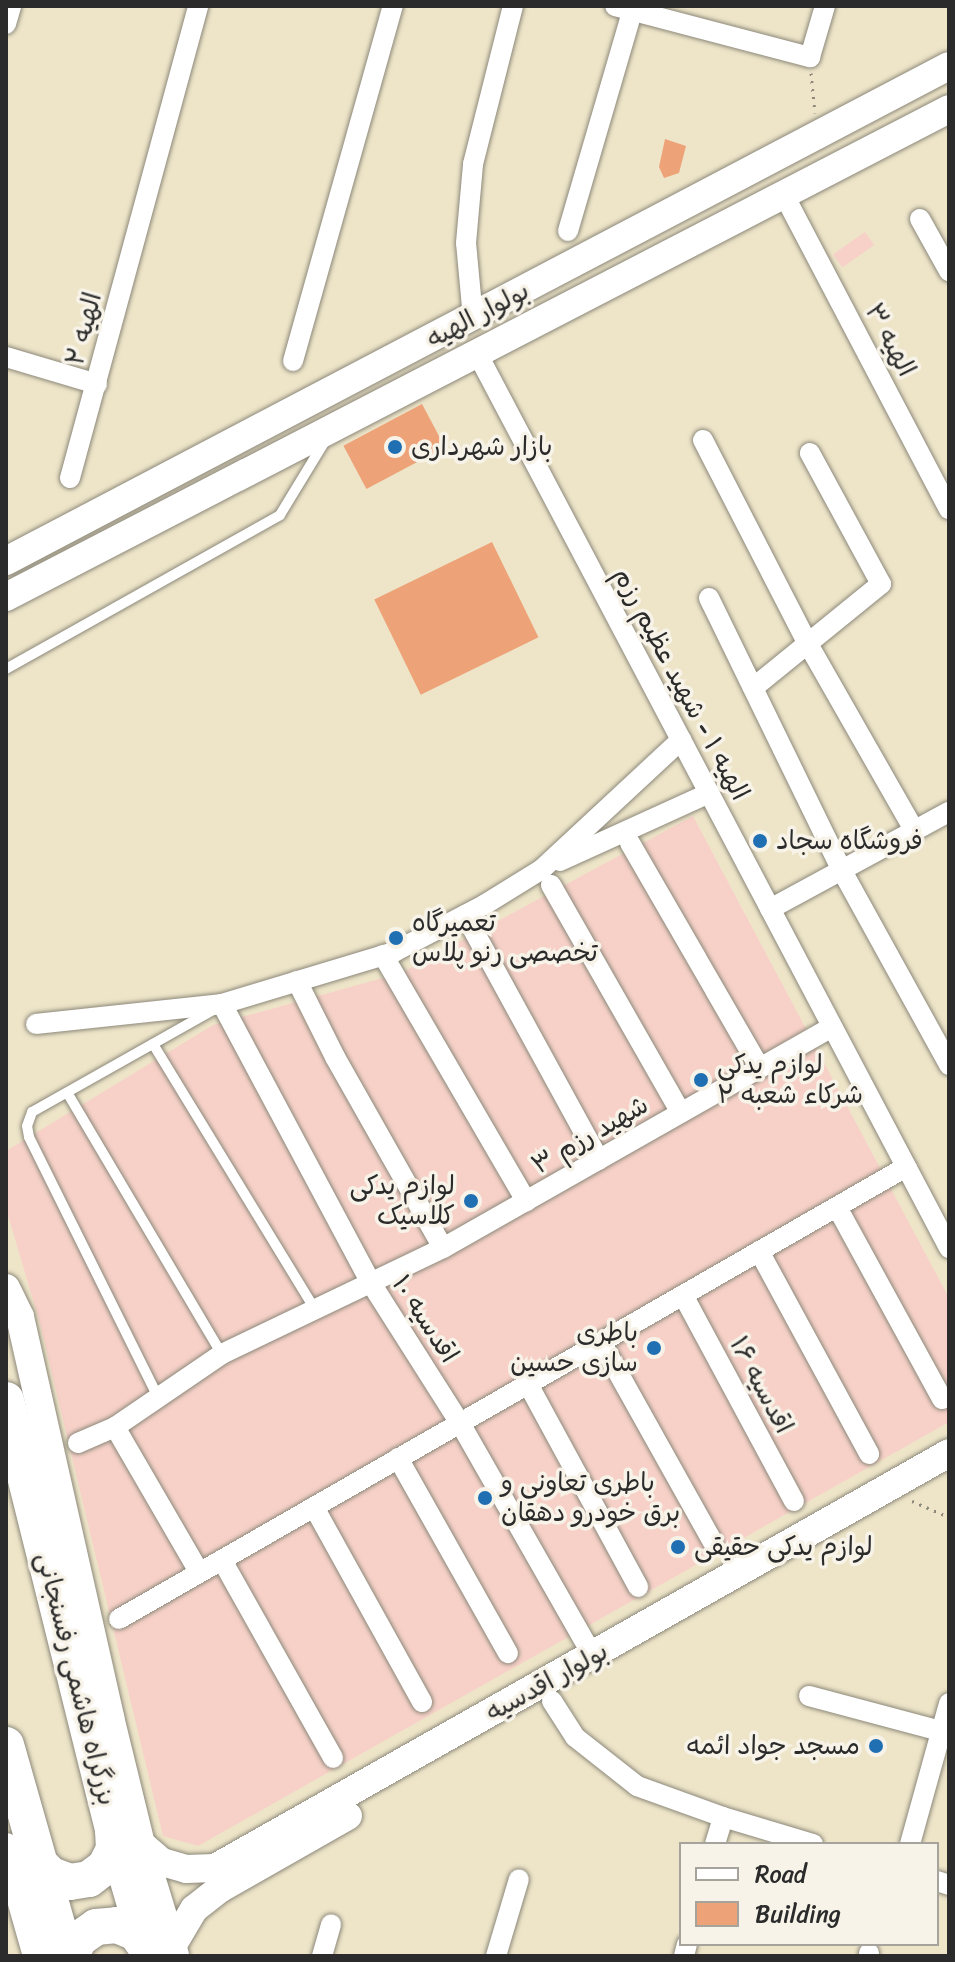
<!DOCTYPE html>
<meta charset="utf-8">
<style>
body{margin:0}
#map{position:relative;width:955px;height:1962px;overflow:hidden;background:#eee5c9;font-family:Sriracha,"Playpen Sans Arabic",sans-serif}
div>[style]{position:absolute}
[style*='--x']{left:calc(var(--x)*1px);top:calc(var(--y)*1px);width:calc(var(--w)*1px);rotate:calc(var(--a)*1deg)}
.built>*{inset:0;background:#f7d1c8;transform-origin:0 0}
.building>*{inset:0;background:#eea278;transform-origin:0 0}
.path>*{height:3px;margin-top:-1.5px;transform-origin:0;background:repeating-linear-gradient(90deg,#8c887a 0 2px,transparent 0 8px)}
.roads{filter:drop-shadow(0 0 2px #8c887a) drop-shadow(0 0 2px #8c887a)}
.lane>*{height:10px;margin:-5px;padding:0 5px;transform-origin:5px;border-radius:5px;background:#fff}
.street>*{height:20px;margin:-10px;padding:0 10px;transform-origin:10px;border-radius:10px;background:#fff}
.secondary>*{height:28px;margin:-14px;padding:0 14px;transform-origin:14px;border-radius:14px;background:#fff}
.highway>*{height:36px;margin:-18px;padding:0 18px;transform-origin:18px;border-radius:18px;background:#fff}
.dots>*{width:22px;height:22px;translate:-50% -50%;box-sizing:border-box;border:4px solid #f7f3e8;border-radius:50%}
span{translate:-50% -50%;white-space:nowrap;text-align:center;line-height:1.15;-webkit-text-stroke:7px #f7f3e8;paint-order:stroke}
.street-label{font-size:26px;color:#2b2b2b}
.poi-label{font-size:26px;color:#2b2b2b}
.left{translate:0 -50%;text-align:left}
.right{translate:-100% -50%;text-align:right}
.frame{position:absolute;inset:0;border:8px solid #2b2b2b;pointer-events:none}
.legend{position:absolute;left:679px;top:1842px;width:260px;height:104px;box-sizing:border-box;background:#f7f3e8;border:2px solid #a5a39c;margin:0;padding:10px 14px;list-style:none;font-size:24px;color:#2b2b2b}
.legend li{display:flex;align-items:center;gap:16px;height:40px}
.legend b{width:40px;border:2px solid #a5a39c}
</style>
<div id="map">
<div class="built">
<i style="left:865px;top:232px;width:16px;height:39px;rotate:55deg"></i>
<i style="clip-path:polygon(693px 816px,949px 1298px,949px 1422px,198px 1846px,163px 1836px,39px 1320px,6px 1209px,6px 1151px,213px 1025px,401px 973px)"></i>
</div>
<div class="building">
<i style="clip-path:polygon(665px 139px,686px 146px,679px 173px,664px 178px,659px 167px)"></i>
<i style="left:422px;top:404px;width:49px;height:89px;rotate:62deg"></i>
<i style="left:492px;top:542px;width:106px;height:131px;rotate:64deg"></i>
</div>
<div class="path">
<i style="--x:811;--y:73;--w:40;--a:84.3"></i>
<i style="--x:912;--y:1501;--w:40;--a:23.4"></i>
</div>
<div class="roads">
<div class="lane">
<i style="--x:6;--y:669;--w:314;--a:-29.3"></i>
<i style="--x:280;--y:515;--w:87;--a:-58.7"></i>
<i style="--x:153;--y:1044;--w:309;--a:58.6"></i>
<i style="--x:68;--y:1094;--w:302;--a:59.4"></i>
<i style="--x:157;--y:1395;--w:288;--a:-116.4"></i>
<i style="--x:29;--y:1137;--w:11;--a:-100"></i>
<i style="--x:27;--y:1126;--w:15;--a:-70"></i>
<i style="--x:32;--y:1112;--w:208;--a:-29.4"></i>
</div>
<div class="street">
<i style="--x:615;--y:6;--w:202;--a:14.7"></i>
<i style="--x:810;--y:57;--w:53;--a:-73.6"></i>
<i style="--x:6;--y:24;--w:19;--a:-74"></i>
<i style="--x:784;--y:195;--w:355;--a:62.3"></i>
<i style="--x:920;--y:219;--w:60;--a:60.9"></i>
<i style="--x:568;--y:231;--w:234;--a:-73.7"></i>
<i style="--x:473;--y:318;--w:75;--a:-95.3"></i>
<i style="--x:466;--y:243;--w:79;--a:-84.9"></i>
<i style="--x:473;--y:164;--w:163;--a:-75.8"></i>
<i style="--x:477;--y:353;--w:1012;--a:62.19"></i>
<i style="--x:6;--y:357;--w:95;--a:16.5"></i>
<i style="--x:293;--y:361;--w:369;--a:-74.3"></i>
<i style="--x:703;--y:440;--w:229;--a:62.8"></i>
<i style="--x:808;--y:644;--w:214;--a:60.3"></i>
<i style="--x:70;--y:478;--w:489;--a:-74.8"></i>
<i style="--x:709;--y:598;--w:301;--a:64"></i>
<i style="--x:841;--y:869;--w:224;--a:61.1"></i>
<i style="--x:753;--y:688;--w:165;--a:-39.1"></i>
<i style="--x:881;--y:584;--w:149;--a:-118.5"></i>
<i style="--x:630;--y:843;--w:260;--a:60"></i>
<i style="--x:560;--y:861;--w:164;--a:-24.5"></i>
<i style="--x:551;--y:885;--w:262;--a:60.3"></i>
<i style="--x:770;--y:909;--w:204;--a:-28.5"></i>
<i style="--x:465;--y:915;--w:279;--a:61.3"></i>
<i style="--x:383;--y:955;--w:285;--a:59.8"></i>
<i style="--x:297;--y:981;--w:85;--a:63.4"></i>
<i style="--x:335;--y:1057;--w:219;--a:60.5"></i>
<i style="--x:222;--y:1004;--w:316;--a:61.9"></i>
<i style="--x:371;--y:1283;--w:166;--a:57.6"></i>
<i style="--x:460;--y:1423;--w:268;--a:60.3"></i>
<i style="--x:36;--y:1024;--w:187;--a:-6.1"></i>
<i style="--x:222;--y:1004;--w:180;--a:-16.8"></i>
<i style="--x:394;--y:952;--w:102;--a:-27.6"></i>
<i style="--x:484;--y:905;--w:68;--a:-31.8"></i>
<i style="--x:542;--y:869;--w:190;--a:-42.9"></i>
<i style="--x:837;--y:1207;--w:219;--a:61.3"></i>
<i style="--x:759;--y:1251;--w:231;--a:61.5"></i>
<i style="--x:683;--y:1295;--w:234;--a:61.7"></i>
<i style="--x:601;--y:1342;--w:229;--a:60.8"></i>
<i style="--x:528;--y:1384;--w:231;--a:61.5"></i>
<i style="--x:115;--y:1427;--w:168;--a:59.9"></i>
<i style="--x:78;--y:1443;--w:40;--a:-23.4"></i>
<i style="--x:115;--y:1427;--w:130;--a:-34.3"></i>
<i style="--x:222;--y:1354;--w:245;--a:-25.6"></i>
<i style="--x:443;--y:1248;--w:447;--a:-29.6"></i>
<i style="--x:398;--y:1458;--w:224;--a:60.6"></i>
<i style="--x:314;--y:1507;--w:223;--a:61"></i>
<i style="--x:222;--y:1560;--w:227;--a:60.7"></i>
<i style="--x:119;--y:1619;--w:908;--a:-29.87"></i>
<i style="--x:809;--y:1696;--w:137;--a:14.9"></i>
<i style="--x:552;--y:1701;--w:43;--a:57.4"></i>
<i style="--x:575;--y:1737;--w:79;--a:38.3"></i>
<i style="--x:637;--y:1786;--w:91;--a:19.8"></i>
<i style="--x:723;--y:1817;--w:94;--a:16.7"></i>
<i style="--x:715;--y:1844;--w:28;--a:-73"></i>
<i style="--x:910;--y:1844;--w:146;--a:-74.5"></i>
<i style="--x:937;--y:1881;--w:13;--a:18"></i>
<i style="--x:322;--y:1956;--w:33;--a:-74"></i>
<i style="--x:496;--y:1956;--w:80;--a:-73.4"></i>
<i style="--x:684;--y:1956;--w:12;--a:-76"></i>
<i style="--x:869;--y:1956;--w:3;--a:-90"></i>
</div>
<div class="secondary">
<i style="--x:6;--y:561;--w:1065;--a:-27.7"></i>
<i style="--x:6;--y:597;--w:1062;--a:-27.36"></i>
<i style="--x:6;--y:1288;--w:32;--a:64"></i>
<i style="--x:20;--y:1317;--w:410;--a:77.3"></i>
<i style="--x:110;--y:1717;--w:131;--a:76.3"></i>
<i style="--x:141;--y:1844;--w:116;--a:73"></i>
<i style="--x:141;--y:1844;--w:28;--a:41"></i>
<i style="--x:162;--y:1862;--w:25;--a:16"></i>
<i style="--x:186;--y:1869;--w:29;--a:-2"></i>
<i style="--x:215;--y:1868;--w:843;--a:-29.48"></i>
<i style="--x:6;--y:1847;--w:113;--a:74.1"></i>
<i style="--x:172;--y:1946;--w:43;--a:-59.3"></i>
<i style="--x:194;--y:1909;--w:34;--a:-38"></i>
<i style="--x:221;--y:1888;--w:146;--a:-29.6"></i>
</div>
<div class="highway">
<i style="--x:6;--y:1400;--w:442;--a:76"></i>
<i style="--x:113;--y:1829;--w:132;--a:73.8"></i>
<i style="--x:6;--y:1745;--w:219;--a:74.1"></i>
<i style="--x:37;--y:1861;--w:20;--a:45"></i>
<i style="--x:51;--y:1875;--w:20;--a:20"></i>
<i style="--x:70;--y:1882;--w:19;--a:-9"></i>
<i style="--x:89;--y:1879;--w:20;--a:-37"></i>
<i style="--x:105;--y:1867;--w:20;--a:-63"></i>
<i style="--x:114;--y:1849;--w:19;--a:-93"></i>
<i style="--x:71;--y:1956;--w:19;--a:-65"></i>
<i style="--x:79;--y:1939;--w:21;--a:-35"></i>
<i style="--x:96;--y:1927;--w:21;--a:-5"></i>
<i style="--x:117;--y:1925;--w:21;--a:23"></i>
<i style="--x:136;--y:1933;--w:21;--a:55"></i>
</div>
</div>
<div class="dots">
<i style="left:395px;top:447px;background:#1f6fb2"></i>
<i style="left:760px;top:841px;background:#1f6fb2"></i>
<i style="left:396px;top:938px;background:#1f6fb2"></i>
<i style="left:701px;top:1080px;background:#1f6fb2"></i>
<i style="left:471px;top:1201px;background:#1f6fb2"></i>
<i style="left:654px;top:1348px;background:#1f6fb2"></i>
<i style="left:485px;top:1498px;background:#1f6fb2"></i>
<i style="left:678px;top:1547px;background:#1f6fb2"></i>
<i style="left:876px;top:1746px;background:#1f6fb2"></i>
</div>
<div class="street-label">
<span style="left:478px;top:315px;rotate:-28deg">بولوار الهیه</span>
<span style="left:84px;top:329px;rotate:-75deg">الهیه ۲</span>
<span style="left:890px;top:340px;rotate:62deg">الهیه ۳</span>
<span style="left:681px;top:684px;rotate:62deg">الهیه ۱ - شهید عظیم رزم</span>
<span style="left:590px;top:1135px;rotate:-30deg">شهید رزم ۳</span>
<span style="left:425px;top:1319px;rotate:57deg">اقدسیه ۱۰</span>
<span style="left:761px;top:1385px;rotate:62deg">اقدسیه ۱۶</span>
<span style="left:76px;top:1679px;rotate:76deg">بزرگراه هاشمی رفسنجانی</span>
<span style="left:547px;top:1682px;rotate:-29deg">بولوار اقدسیه</span>
</div>
<div class="poi-label">
<span class="left" style="left:411px;top:447px">بازار شهرداری</span>
<span class="left" style="left:776px;top:841px">فروشگاه سجاد</span>
<span class="left" style="left:412px;top:938px">تعمیرگاه<br>تخصصی رنو پلاس</span>
<span class="left" style="left:717px;top:1080px">لوازم یدکی<br>شرکاء شعبه ۲</span>
<span class="right" style="left:455px;top:1201px">لوازم یدکی<br>کلاسیک</span>
<span class="right" style="left:638px;top:1348px">باطری<br>سازی حسین</span>
<span class="left" style="left:501px;top:1498px">باطری تعاونی و<br>برق خودرو دهقان</span>
<span class="left" style="left:694px;top:1547px">لوازم یدکی حقیقی</span>
<span class="right" style="left:860px;top:1746px">مسجد جواد ائمه</span>
</div>
<div class="frame"></div>
<ul class="legend">
<li><b style="height:10px;background:#fff"></b>Road</li>
<li><b style="height:22px;background:#eea278"></b>Building</li>
</ul>
</div>
